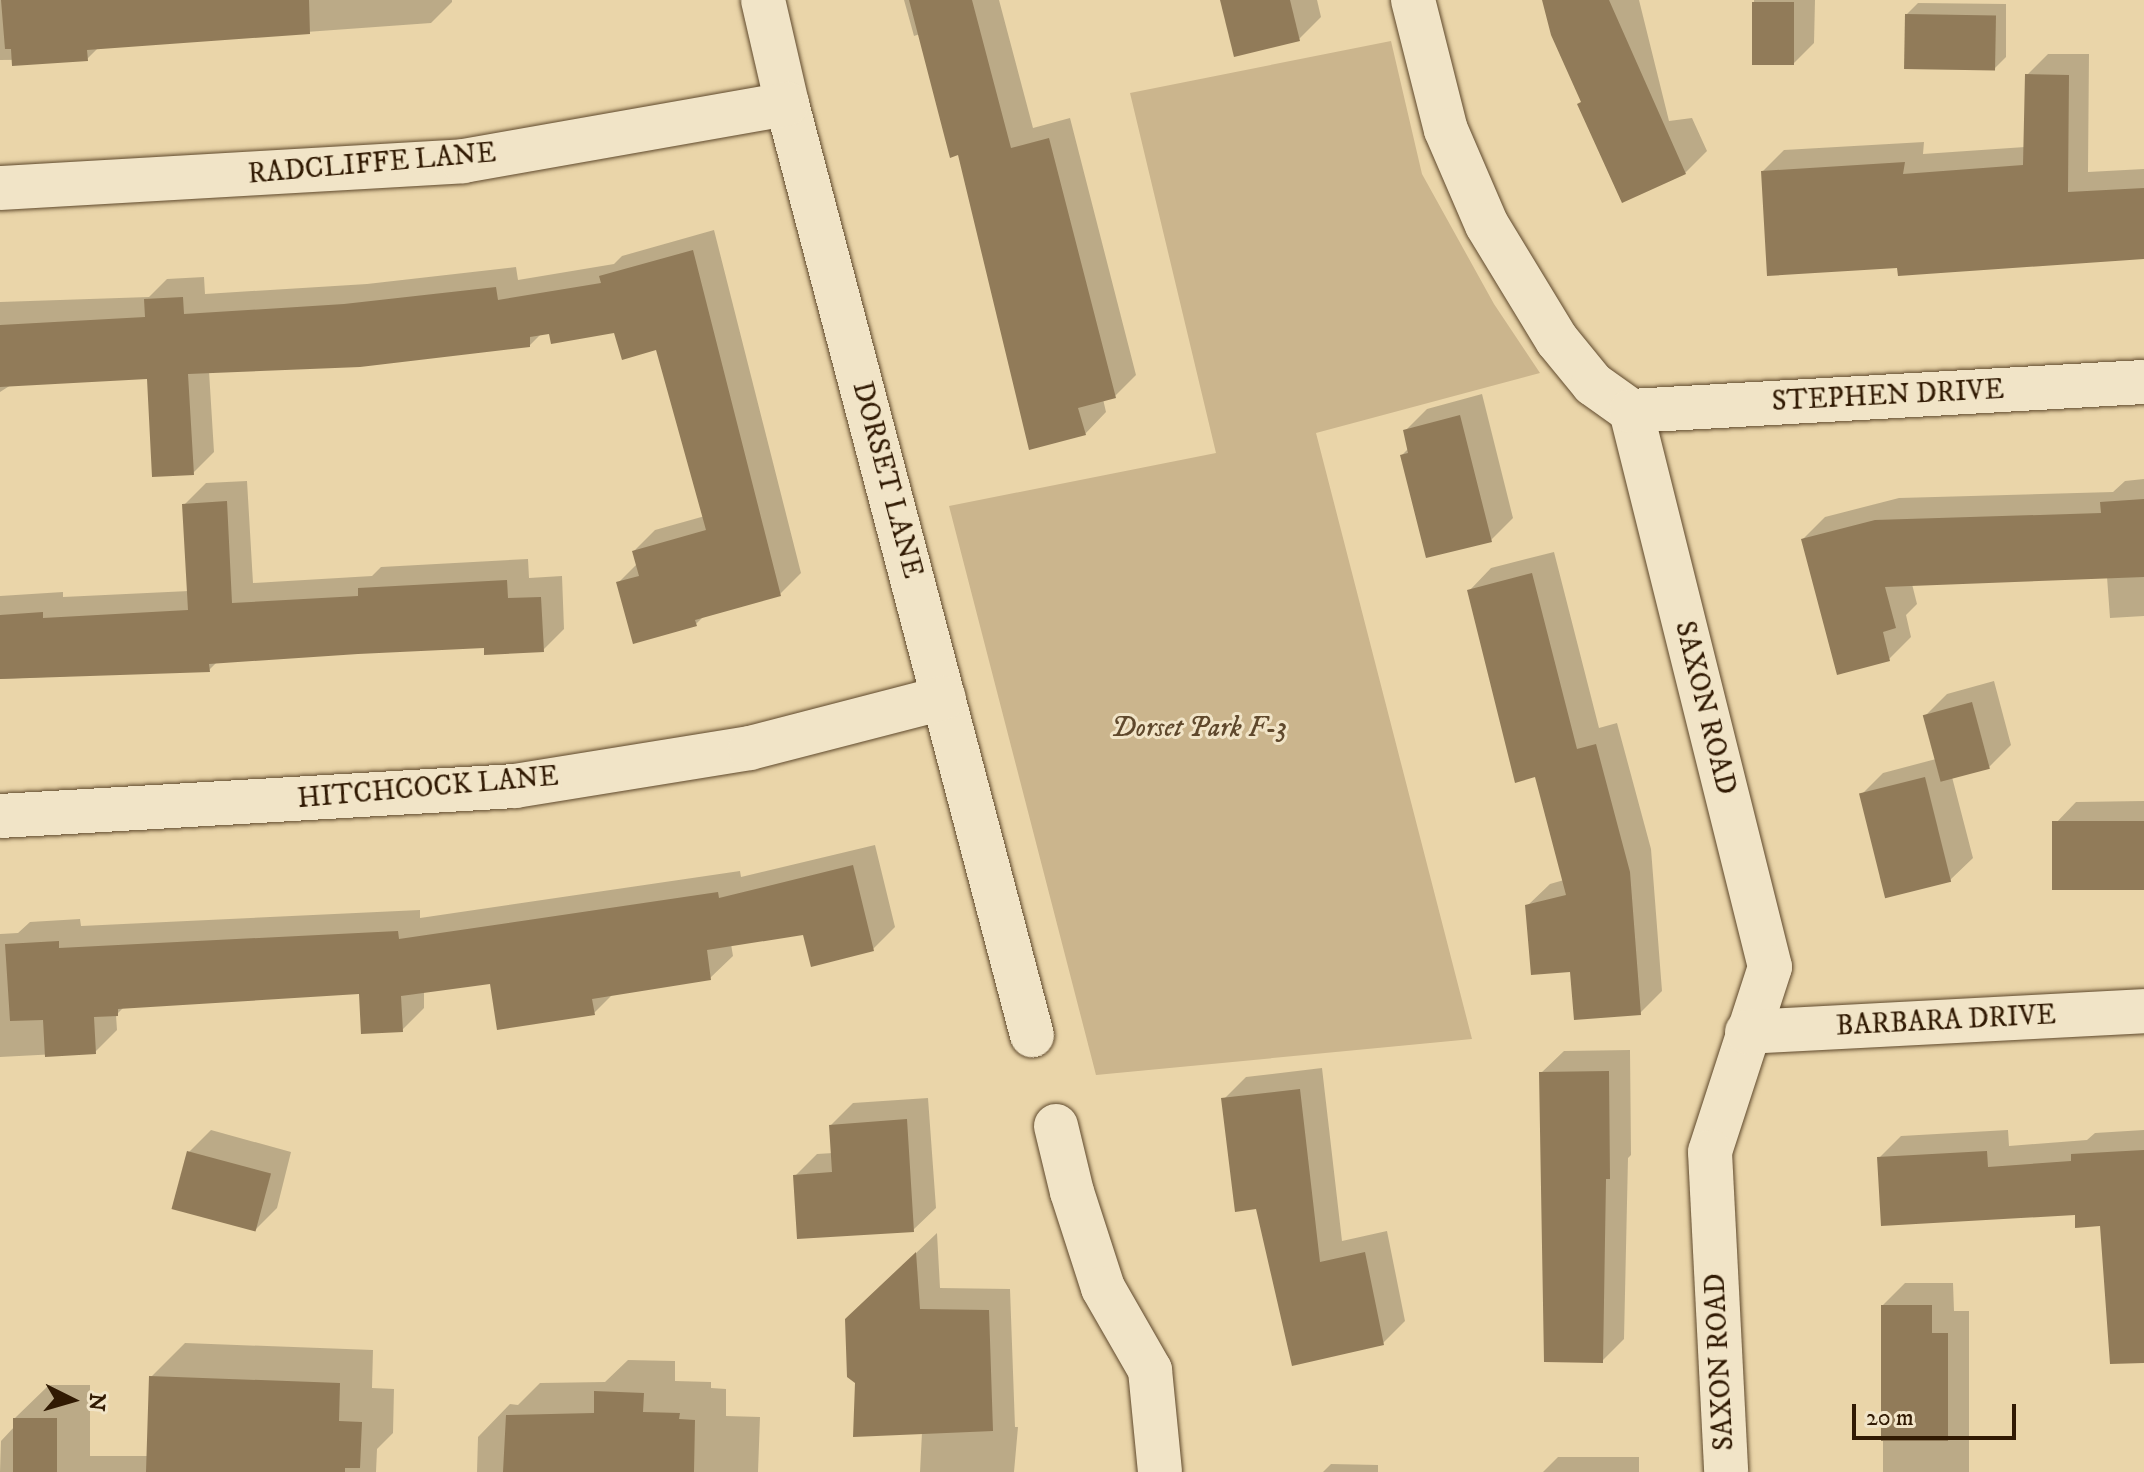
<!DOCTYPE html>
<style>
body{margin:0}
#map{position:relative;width:2144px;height:1472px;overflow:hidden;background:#ead5a9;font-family:"IM FELL DW Pica",serif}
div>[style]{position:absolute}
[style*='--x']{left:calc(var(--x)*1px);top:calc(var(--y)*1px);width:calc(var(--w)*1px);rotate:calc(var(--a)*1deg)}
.green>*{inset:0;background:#cbb58d}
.shadow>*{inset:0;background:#0003}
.building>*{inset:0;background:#917b59;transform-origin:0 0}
.roads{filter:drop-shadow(0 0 2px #5f492c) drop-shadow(0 0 2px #5f492c)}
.street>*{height:44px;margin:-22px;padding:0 22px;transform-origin:22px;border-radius:22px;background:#f1e4c7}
span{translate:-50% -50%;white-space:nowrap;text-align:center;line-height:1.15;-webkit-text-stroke:6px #f1e4c7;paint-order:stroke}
.street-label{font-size:28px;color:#311a03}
.park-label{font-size:28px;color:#5f482c;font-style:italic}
.north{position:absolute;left:32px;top:1360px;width:80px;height:80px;-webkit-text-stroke:6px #f1e4c7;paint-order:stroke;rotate:95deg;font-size:22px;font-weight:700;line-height:32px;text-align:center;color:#311a03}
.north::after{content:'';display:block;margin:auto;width:28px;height:36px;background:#311a03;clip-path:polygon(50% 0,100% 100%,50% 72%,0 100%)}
.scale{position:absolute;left:1852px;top:1404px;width:164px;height:36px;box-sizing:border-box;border:4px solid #311a03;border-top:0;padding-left:10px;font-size:24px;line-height:28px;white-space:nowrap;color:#311a03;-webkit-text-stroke:6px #f1e4c7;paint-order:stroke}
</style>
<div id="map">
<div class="green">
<i style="clip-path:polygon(1391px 41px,1422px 174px,1494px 304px,1540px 373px,1316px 433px,1472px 1039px,1096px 1075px,949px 506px,1216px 453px,1130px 93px)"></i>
</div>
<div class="shadow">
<i style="clip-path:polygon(0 0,452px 0,452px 2px,431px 23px,99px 47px,87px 59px,0 60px)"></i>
<i style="clip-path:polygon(904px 0,999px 0,1033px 128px,1070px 118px,1136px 375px,1115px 396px,1103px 399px,1106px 412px,1085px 434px,959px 153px,920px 34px,914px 36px)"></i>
<i style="clip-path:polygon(1221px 0,1317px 0,1321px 17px,1299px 39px)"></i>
<i style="clip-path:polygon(1544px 0,1639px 0,1669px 121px,1692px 118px,1707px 151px,1685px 173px)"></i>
<i style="clip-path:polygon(1754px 0,1815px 0,1814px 43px,1793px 64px,1753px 63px)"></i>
<i style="clip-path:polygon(1918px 3px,2006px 4px,2006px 57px,1995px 68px,1906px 67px,1907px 14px)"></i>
<i style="clip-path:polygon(2048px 54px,2089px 54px,2088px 172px,2144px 169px,2144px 258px,1899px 266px,1763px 171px,1784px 150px,1924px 142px,1923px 154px,2025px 147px,2027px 75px)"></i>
<i style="clip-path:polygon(714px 230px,801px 573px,780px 594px,704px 616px,696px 624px,618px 583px,637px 564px,634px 551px,655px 530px,705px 516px,658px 348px,616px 331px,542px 333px,529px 346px,209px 371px,214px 452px,193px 473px,149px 377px,11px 385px,0 392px,0 302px,149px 297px,167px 279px,204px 277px,205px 294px,367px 284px,516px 267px,518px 280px,614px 264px,622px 256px)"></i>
<i style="clip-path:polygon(1482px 394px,1513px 518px,1491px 540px,1402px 455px,1409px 448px,1405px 431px,1427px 409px)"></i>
<i style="clip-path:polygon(2144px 479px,2144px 616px,2110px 618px,2107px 577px,1912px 584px,1917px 604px,1906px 615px,1911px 637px,1889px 659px,1803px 539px,1825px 517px,1899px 498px,2113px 492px,2125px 481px)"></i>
<i style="clip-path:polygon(247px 481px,253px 583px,372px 576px,381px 567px,528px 559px,529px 578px,562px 576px,564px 629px,543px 650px,486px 646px,218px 661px,209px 670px,0 679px,0 596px,63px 592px,63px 597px,189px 591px,184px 505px,206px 483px)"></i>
<i style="clip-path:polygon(1554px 552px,1599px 728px,1617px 723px,1651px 849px,1662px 991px,1640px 1013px,1572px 970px,1527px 906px,1550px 884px,1564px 880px,1537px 775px,1469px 591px,1491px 568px)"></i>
<i style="clip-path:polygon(1994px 681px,2011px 745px,1989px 767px,1952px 777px,1973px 858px,1950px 880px,1861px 795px,1883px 773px,1936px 759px,1925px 716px,1947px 694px)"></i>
<i style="clip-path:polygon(2144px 801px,2144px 888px,2054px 825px,2076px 802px)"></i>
<i style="clip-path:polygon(875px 845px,895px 927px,873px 949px,804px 933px,731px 944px,733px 956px,710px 978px,613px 994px,594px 1013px,492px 982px,424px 991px,424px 1008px,402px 1030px,361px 992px,125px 1006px,116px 1015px,117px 1030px,95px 1052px,0 1057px,0 934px,18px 933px,30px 922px,80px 919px,81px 926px,420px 910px,420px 918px,740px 871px,741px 877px)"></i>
<i style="clip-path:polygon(1630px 1050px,1631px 1155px,1628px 1158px,1624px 1339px,1602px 1361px,1541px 1073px,1564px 1051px)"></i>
<i style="clip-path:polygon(1322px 1068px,1342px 1241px,1387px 1231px,1405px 1321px,1383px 1343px,1258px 1207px,1224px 1099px,1246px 1077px)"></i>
<i style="clip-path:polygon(928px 1098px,936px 1208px,913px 1230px,795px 1176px,817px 1154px,833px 1153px,831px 1125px,853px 1103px)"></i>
<i style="clip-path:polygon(211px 1130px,291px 1152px,277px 1208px,255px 1230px,189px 1152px)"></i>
<i style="clip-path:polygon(2008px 1130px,2009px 1146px,2087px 1140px,2095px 1133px,2144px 1130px,2144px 1359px,2102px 1224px,2076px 1213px,1879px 1158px,1901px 1136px)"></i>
<i style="clip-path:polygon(937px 1233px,940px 1288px,1010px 1289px,1015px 1427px,1018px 1427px,1014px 1472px,920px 1472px,922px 1432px,869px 1298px)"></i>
<i style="clip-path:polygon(1905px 1283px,1953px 1283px,1954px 1311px,1969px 1311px,1969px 1472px,1883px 1472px,1883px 1305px)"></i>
<i style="clip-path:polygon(185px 1343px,373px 1350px,372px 1388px,394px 1389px,393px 1433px,377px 1449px,376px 1472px,0 1472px,1px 1441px,15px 1426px,15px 1418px,49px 1385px,90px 1385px,90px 1456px,148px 1456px,151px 1377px)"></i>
<i style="clip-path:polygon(628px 1360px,675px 1361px,675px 1381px,711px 1382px,711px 1388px,726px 1389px,726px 1416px,760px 1417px,758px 1472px,477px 1472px,478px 1437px,510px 1404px,518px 1405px,540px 1383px,605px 1382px)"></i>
<i style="clip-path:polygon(1558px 1457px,1639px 1457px,1639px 1472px,1543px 1472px)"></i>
<i style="clip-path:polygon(1331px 1464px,1378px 1465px,1378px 1472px,1323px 1472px)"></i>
</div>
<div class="building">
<i style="clip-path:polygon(1px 0,309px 0,310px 34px,87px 50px,88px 61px,12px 66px,11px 49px,5px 49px)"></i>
<i style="clip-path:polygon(909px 0,972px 0,1011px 148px,1049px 138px,1116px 398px,1078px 408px,1086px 435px,1029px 450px,958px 155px,950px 158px)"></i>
<i style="clip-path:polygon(1220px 0,1290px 0,1300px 41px,1234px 57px)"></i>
<i style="clip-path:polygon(1542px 0,1609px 0,1686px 174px,1622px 203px,1577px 104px,1581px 102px,1551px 35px)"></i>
<i style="left:1752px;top:2px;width:42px;height:63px"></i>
<i style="left:1905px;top:14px;width:91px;height:55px;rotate:1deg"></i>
<i style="clip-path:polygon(2025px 74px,2069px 75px,2068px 192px,2144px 188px,2144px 259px,1898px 276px,1897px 268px,1767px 276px,1761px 171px,1905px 162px,1903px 174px,2023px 165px)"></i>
<i style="clip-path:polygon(693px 250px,781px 596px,695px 620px,697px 626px,633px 644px,616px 582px,639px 576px,632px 551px,706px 530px,656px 350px,622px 360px,614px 333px,551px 344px,549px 334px,530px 337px,530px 347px,360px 367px,188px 374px,194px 475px,152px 477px,147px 379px,0 387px,0 325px,145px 317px,144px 299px,183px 297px,184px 314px,344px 304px,496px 287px,498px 300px,601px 283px,599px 276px)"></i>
<i style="clip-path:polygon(1460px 415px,1492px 542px,1426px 558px,1400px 455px,1408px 453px,1403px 430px)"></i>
<i style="clip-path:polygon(2144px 499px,2144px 577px,1885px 587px,1896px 628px,1883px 632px,1890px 661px,1837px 675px,1801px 539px,1875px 520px,2101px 513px,2100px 502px)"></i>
<i style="clip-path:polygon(227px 501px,232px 603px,358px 596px,358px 588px,507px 580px,508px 598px,541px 597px,544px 652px,484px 655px,484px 648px,358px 654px,209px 664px,210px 672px,0 679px,0 615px,43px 612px,43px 618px,188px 610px,182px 504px)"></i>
<i style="clip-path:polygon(1532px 573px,1577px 749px,1596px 744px,1630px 872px,1641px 1015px,1574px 1020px,1570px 972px,1531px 975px,1525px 905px,1566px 895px,1535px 777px,1515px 783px,1467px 590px)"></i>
<i style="left:1972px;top:702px;width:69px;height:51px;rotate:75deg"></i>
<i style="left:1925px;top:777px;width:108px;height:68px;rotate:76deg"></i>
<i style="left:2144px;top:821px;width:69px;height:92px;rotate:90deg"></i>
<i style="clip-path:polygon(853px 865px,874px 951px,811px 967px,803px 935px,707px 950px,711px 980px,592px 999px,595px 1015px,497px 1030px,490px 984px,401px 996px,403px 1032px,361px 1034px,359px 994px,118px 1009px,118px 1016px,94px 1017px,96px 1054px,45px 1057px,43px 1020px,10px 1021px,5px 944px,59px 941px,59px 948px,398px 931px,399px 939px,718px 892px,719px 898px)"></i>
<i style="clip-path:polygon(1609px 1071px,1610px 1179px,1606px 1179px,1603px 1363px,1544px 1362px,1539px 1072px)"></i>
<i style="clip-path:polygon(1300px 1089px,1320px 1262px,1365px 1252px,1384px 1345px,1292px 1366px,1256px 1209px,1235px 1212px,1221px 1098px)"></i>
<i style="clip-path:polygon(907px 1119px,914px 1232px,797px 1239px,793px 1175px,832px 1172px,829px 1125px)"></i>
<i style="clip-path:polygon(2144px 1150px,2144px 1363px,2110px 1364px,2100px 1226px,2075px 1228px,2075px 1215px,1881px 1226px,1877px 1157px,1987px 1151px,1988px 1167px,2071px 1161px,2071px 1154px)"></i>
<i style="left:187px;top:1151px;width:87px;height:60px;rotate:15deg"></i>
<i style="clip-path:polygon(916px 1252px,920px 1309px,989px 1310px,993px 1431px,853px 1437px,855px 1383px,847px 1377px,845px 1319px)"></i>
<i style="clip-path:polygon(1881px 1305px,1932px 1305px,1932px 1333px,1948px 1333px,1948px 1441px,1881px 1441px)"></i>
<i style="clip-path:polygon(149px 1376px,340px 1383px,339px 1421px,362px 1422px,360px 1468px,345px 1468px,345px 1472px,146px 1472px)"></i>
<i style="clip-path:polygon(594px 1391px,644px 1393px,643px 1412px,680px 1413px,679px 1419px,695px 1420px,694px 1472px,503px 1472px,506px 1415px,594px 1413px)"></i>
<i style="left:13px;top:1418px;width:44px;height:54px"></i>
</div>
<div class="roads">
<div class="street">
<i style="--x:763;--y:0;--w:107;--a:77"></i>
<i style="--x:787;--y:104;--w:963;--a:75.26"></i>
<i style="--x:1413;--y:0;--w:134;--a:75.8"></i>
<i style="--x:1446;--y:130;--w:103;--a:66.7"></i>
<i style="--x:1487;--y:225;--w:135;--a:58.7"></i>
<i style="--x:1557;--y:340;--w:57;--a:50.7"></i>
<i style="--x:1593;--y:384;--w:47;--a:35.4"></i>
<i style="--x:1631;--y:411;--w:573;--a:75.96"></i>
<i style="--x:1770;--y:967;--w:194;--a:108"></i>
<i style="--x:1710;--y:1152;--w:320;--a:87.1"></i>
<i style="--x:0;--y:188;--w:464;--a:-3.3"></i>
<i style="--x:463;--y:161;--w:329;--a:-10"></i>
<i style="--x:1631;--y:411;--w:514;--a:-3.24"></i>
<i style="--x:0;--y:816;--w:516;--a:-3.33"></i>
<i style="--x:515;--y:786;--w:238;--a:-9.2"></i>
<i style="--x:750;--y:748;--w:200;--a:-14.5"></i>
<i style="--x:1747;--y:1032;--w:398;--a:-3"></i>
<i style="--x:1056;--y:1126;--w:68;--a:76.4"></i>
<i style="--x:1072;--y:1192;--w:101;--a:72.1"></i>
<i style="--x:1103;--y:1288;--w:95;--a:60.2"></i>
<i style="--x:1150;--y:1370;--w:102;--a:84.4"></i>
</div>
</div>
<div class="street-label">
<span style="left:372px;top:164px;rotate:-5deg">RADCLIFFE LANE</span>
<span style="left:1888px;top:396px;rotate:-3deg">STEPHEN DRIVE</span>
<span style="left:887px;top:480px;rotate:75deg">DORSET LANE</span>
<span style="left:1705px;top:708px;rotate:76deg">SAXON ROAD</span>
<span style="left:428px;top:788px;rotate:-5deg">HITCHCOCK LANE</span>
<span style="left:1946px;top:1021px;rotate:-3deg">BARBARA DRIVE</span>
<span style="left:1720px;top:1362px;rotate:-93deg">SAXON ROAD</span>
</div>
<div class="park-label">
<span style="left:1199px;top:728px">Dorset Park F-3</span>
</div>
<div class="north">N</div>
<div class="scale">20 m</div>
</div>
